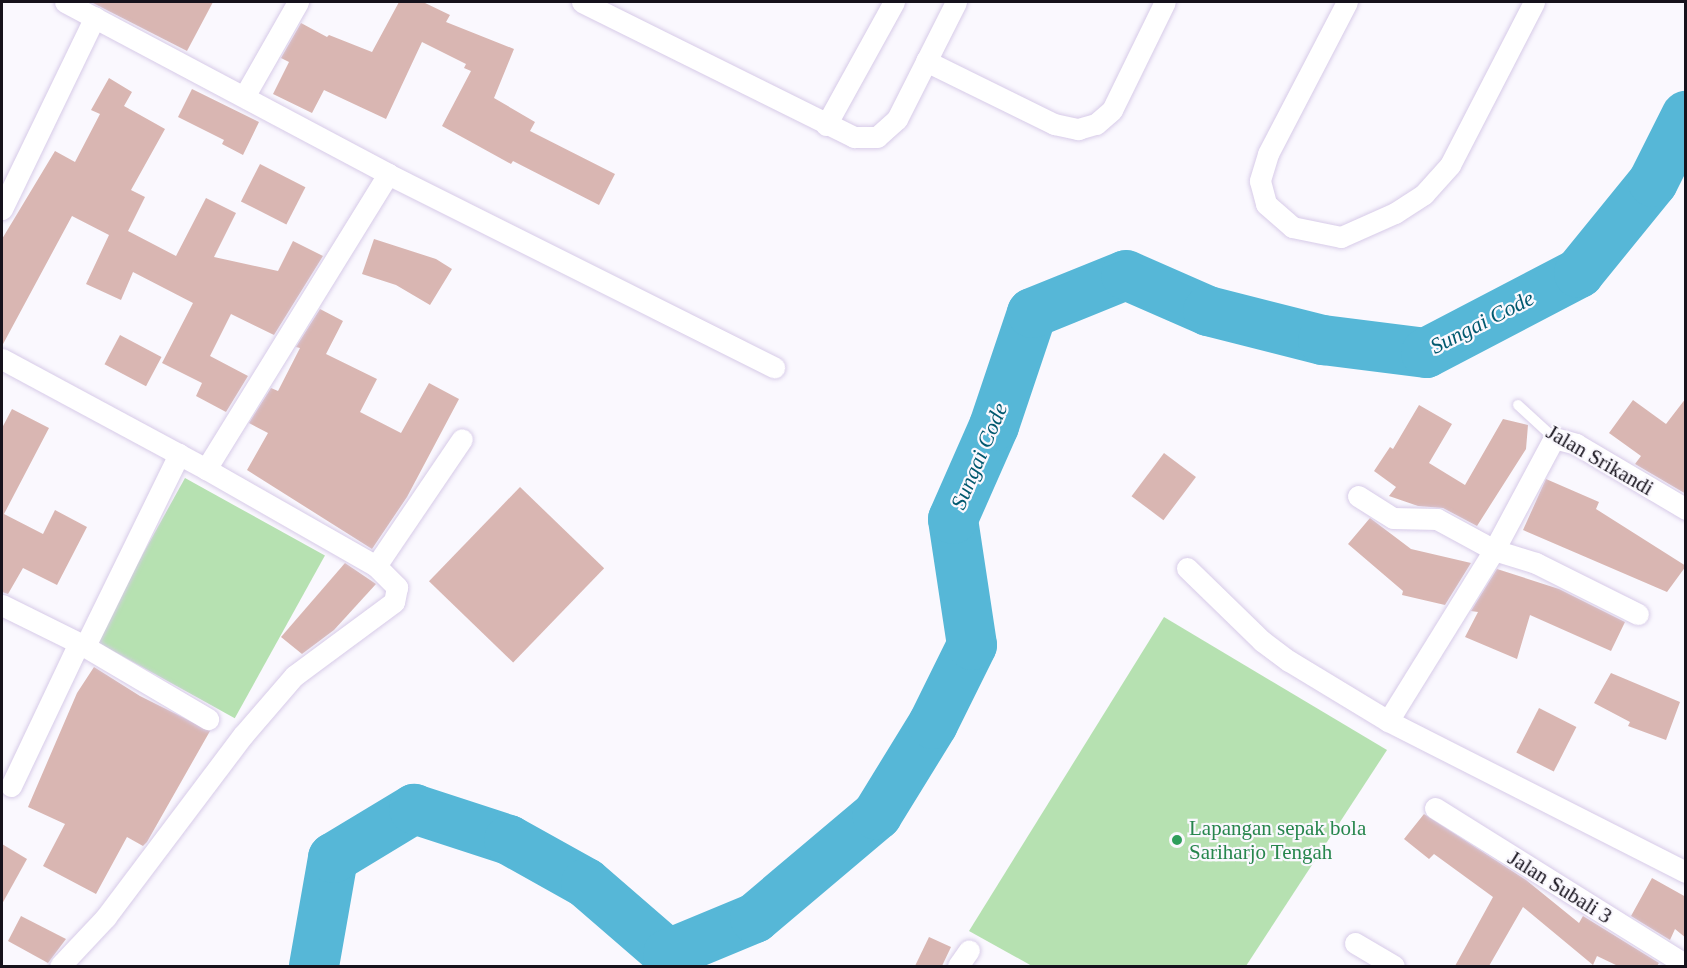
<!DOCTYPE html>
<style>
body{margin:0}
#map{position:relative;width:1687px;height:968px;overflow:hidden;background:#faf8fe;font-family:Georgia,serif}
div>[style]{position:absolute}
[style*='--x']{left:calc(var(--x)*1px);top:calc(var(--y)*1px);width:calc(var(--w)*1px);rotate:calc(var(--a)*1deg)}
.green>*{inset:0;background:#b6e1b1;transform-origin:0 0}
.river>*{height:50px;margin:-25px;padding:0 25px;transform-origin:25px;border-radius:25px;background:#56b7d7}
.building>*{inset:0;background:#d9b6b2;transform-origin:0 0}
.roads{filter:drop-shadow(0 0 2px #d7cbe8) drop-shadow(0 0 2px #d7cbe8)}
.service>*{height:10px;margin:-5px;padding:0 5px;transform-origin:5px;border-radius:5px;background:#fff}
.minor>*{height:21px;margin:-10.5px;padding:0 10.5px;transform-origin:10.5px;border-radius:10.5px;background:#fff}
.dots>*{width:16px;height:16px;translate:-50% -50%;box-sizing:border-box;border:3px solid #faf8fe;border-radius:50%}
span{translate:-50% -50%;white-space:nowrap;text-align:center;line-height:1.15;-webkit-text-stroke:4.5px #faf8fe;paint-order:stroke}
.street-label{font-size:21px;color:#16121c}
.leisure-label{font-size:21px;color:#27864d}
.left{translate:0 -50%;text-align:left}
.water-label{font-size:22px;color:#01596f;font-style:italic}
.frame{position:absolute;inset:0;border:3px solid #16121c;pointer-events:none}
</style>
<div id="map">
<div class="green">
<i style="left:185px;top:478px;width:160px;height:186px;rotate:29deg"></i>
<i style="clip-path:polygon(1164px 617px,1387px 750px,1246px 966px,1032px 966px,969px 931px)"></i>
</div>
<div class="river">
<i style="--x:314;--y:966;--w:110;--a:-80"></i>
<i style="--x:333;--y:858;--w:95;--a:-31.2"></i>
<i style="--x:414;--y:809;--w:100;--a:18.1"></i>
<i style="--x:509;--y:840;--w:88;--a:29.2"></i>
<i style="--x:586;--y:883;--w:108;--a:40.9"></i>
<i style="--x:668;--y:954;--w:94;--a:-22.5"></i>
<i style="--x:755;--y:918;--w:160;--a:-40.2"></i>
<i style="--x:877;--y:815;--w:107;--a:-58.4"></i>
<i style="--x:933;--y:724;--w:88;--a:-63.7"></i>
<i style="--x:972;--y:645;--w:127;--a:-98.6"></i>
<i style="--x:953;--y:519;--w:102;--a:-66.2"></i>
<i style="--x:994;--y:426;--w:119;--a:-71.4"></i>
<i style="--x:1032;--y:313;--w:101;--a:-22"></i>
<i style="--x:1126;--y:275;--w:90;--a:23.7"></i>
<i style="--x:1208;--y:311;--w:119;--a:14.2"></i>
<i style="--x:1323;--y:340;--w:104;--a:7.2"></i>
<i style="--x:1426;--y:353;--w:173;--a:-27.6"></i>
<i style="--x:1579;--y:273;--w:117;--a:-50.9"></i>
<i style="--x:1653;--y:182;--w:74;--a:-63.4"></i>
</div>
<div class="building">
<i style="clip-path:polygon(91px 2px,213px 2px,187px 51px)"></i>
<i style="clip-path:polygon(399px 2px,423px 2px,450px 15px,446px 22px,514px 49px,494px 98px,535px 122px,530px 131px,615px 174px,599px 205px,513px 161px,511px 164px,442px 126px,471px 71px,464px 68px,466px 64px,422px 42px,386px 119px,324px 90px,312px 113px,273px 94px,289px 62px,281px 58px,301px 23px,327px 37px,329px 35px,372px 52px)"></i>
<i style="clip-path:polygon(109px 78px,132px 92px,124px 106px,165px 129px,131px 190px,145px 197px,128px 231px,176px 256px,206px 198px,236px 213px,214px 257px,278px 271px,293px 241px,323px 256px,274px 335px,231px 314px,210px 356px,248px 376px,226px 412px,196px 396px,202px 383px,162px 363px,193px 303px,133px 272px,121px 300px,86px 284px,109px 235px,72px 216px,2px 346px,2px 239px,55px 151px,75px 162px,100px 114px,91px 110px)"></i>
<i style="clip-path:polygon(192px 89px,259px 122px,243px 155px,222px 144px,224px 140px,178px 117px)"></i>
<i style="left:260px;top:164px;width:51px;height:42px;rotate:27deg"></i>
<i style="clip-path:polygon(374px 239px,436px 259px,452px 269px,430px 305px,396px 285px,362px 274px)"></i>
<i style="clip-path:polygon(320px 309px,343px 321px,326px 354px,377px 379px,360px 412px,401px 433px,429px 383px,459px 399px,407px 497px,372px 549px,247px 470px,268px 433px,249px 423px,271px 388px,278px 391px,300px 348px,296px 347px)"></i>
<i style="left:120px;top:335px;width:47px;height:33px;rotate:28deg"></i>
<i style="clip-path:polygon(1686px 398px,1686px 494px,1635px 464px,1641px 456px,1609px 433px,1633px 400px,1666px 424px)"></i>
<i style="clip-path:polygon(1419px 405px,1452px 424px,1429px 463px,1465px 485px,1503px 419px,1528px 425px,1526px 449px,1477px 526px,1443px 508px,1418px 506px,1389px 496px,1396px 487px,1374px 471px,1390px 447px,1393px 449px)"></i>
<i style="clip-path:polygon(12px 409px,49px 428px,4px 514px,43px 534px,55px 510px,87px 527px,57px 585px,23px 568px,8px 594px,2px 592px,2px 428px)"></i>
<i style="left:1164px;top:453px;width:40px;height:54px;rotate:37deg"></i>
<i style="clip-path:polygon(1546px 479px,1599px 502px,1596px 509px,1686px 566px,1667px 592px,1523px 530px)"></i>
<i style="left:520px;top:487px;width:117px;height:131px;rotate:44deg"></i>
<i style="clip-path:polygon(1370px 518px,1411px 549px,1471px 563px,1445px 605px,1402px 595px,1403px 591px,1348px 544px)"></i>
<i style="clip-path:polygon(345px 563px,376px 584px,334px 630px,302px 654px,281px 637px)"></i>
<i style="clip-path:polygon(1497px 569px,1559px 589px,1625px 622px,1611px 651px,1530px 615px,1517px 659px,1465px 637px,1478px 612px,1471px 611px)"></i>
<i style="clip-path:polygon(94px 667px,140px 696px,210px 731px,147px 842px,143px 846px,127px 837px,96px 894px,43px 866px,65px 824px,28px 807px,77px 693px)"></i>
<i style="clip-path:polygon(1611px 673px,1680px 702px,1666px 740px,1628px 726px,1630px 722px,1594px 703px)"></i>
<i style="left:1539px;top:708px;width:42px;height:50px;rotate:27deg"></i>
<i style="clip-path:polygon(1424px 814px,1526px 880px,1579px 923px,1583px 916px,1659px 963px,1657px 966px,1618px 966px,1597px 956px,1593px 965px,1523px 907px,1489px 966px,1455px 966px,1493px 897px,1434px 854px,1429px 859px,1404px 839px)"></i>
<i style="clip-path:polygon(2px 844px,27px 859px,2px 904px)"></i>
<i style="clip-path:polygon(1652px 878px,1686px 897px,1686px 938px,1675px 929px,1670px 940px,1631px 916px)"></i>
<i style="clip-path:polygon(21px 916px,66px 939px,48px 963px,8px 941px)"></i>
<i style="clip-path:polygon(929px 937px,951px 947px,942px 966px,915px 966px)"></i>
</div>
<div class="roads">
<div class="service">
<i style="--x:1518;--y:405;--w:49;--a:42.5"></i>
</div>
<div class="minor">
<i style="--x:65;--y:2;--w:366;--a:28"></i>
<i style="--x:388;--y:174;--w:432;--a:26.6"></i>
<i style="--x:582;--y:2;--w:304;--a:26.4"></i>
<i style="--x:854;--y:137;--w:23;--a:0"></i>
<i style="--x:877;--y:137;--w:27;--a:-42"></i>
<i style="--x:897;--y:119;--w:131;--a:-63.2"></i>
<i style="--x:1347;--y:2;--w:171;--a:117.5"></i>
<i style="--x:1268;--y:154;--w:28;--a:107"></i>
<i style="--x:1260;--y:181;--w:24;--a:75"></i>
<i style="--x:1266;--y:204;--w:35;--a:41"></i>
<i style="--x:1292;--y:227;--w:50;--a:11.5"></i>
<i style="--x:1341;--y:237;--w:59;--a:-24"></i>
<i style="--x:1395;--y:213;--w:35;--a:-33"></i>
<i style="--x:1424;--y:194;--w:39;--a:-48"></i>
<i style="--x:1450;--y:165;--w:183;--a:-62.7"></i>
<i style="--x:926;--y:61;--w:143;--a:26.2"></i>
<i style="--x:1054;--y:124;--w:25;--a:12"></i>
<i style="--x:1078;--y:129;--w:19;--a:-16"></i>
<i style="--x:1096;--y:124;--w:21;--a:-41"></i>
<i style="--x:1112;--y:110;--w:120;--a:-63.9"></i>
<i style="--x:245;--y:95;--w:107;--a:-60.3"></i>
<i style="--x:826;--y:125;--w:141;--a:-61.1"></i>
<i style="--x:2;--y:209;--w:213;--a:-64.2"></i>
<i style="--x:2;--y:359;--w:232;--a:28.3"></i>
<i style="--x:206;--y:469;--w:196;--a:29.7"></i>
<i style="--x:376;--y:566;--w:30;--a:45"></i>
<i style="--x:397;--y:587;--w:15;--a:101"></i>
<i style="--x:394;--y:602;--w:124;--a:143.5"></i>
<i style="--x:294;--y:676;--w:78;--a:130.8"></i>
<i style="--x:243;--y:735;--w:228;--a:127"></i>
<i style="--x:106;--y:917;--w:67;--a:133.2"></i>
<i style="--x:206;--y:469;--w:347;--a:-58.3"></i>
<i style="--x:1358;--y:496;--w:41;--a:32.2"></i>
<i style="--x:1393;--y:518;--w:44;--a:1.3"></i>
<i style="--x:1437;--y:519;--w:65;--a:28.5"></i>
<i style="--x:1494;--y:550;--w:44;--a:17.2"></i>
<i style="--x:1536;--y:563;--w:114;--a:26.6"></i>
<i style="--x:376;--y:566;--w:153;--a:-55.9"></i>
<i style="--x:1187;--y:568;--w:105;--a:44.2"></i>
<i style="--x:1262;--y:641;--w:34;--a:37"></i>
<i style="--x:1289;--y:661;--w:116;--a:31.2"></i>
<i style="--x:1388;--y:721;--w:334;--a:26.9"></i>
<i style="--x:2;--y:605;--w:86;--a:26.3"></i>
<i style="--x:79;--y:643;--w:150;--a:30.5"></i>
<i style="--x:85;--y:646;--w:214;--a:-63.9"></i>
<i style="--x:1388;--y:721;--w:201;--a:-58.2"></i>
<i style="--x:1494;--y:550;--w:127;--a:-61.8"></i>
<i style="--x:1554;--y:438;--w:23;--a:15"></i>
<i style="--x:1576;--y:444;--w:128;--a:30.6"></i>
<i style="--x:11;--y:786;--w:158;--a:-64.6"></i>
<i style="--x:1435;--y:808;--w:296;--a:32"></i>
<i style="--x:1355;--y:943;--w:45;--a:30.5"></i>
<i style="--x:958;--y:966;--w:19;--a:-55"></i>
</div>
</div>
<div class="dots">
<i style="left:1177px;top:840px;background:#2e9e5b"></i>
</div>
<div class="street-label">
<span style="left:1600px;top:460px;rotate:30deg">Jalan Srikandi</span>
<span style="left:1560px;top:887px;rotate:32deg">Jalan Subali 3</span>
</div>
<div class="leisure-label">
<span class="left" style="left:1189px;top:840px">Lapangan sepak bola<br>Sariharjo Tengah</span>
</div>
<div class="water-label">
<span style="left:1482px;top:322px;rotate:-27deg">Sungai Code</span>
<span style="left:979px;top:456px;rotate:-67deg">Sungai Code</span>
</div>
<div class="frame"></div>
</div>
